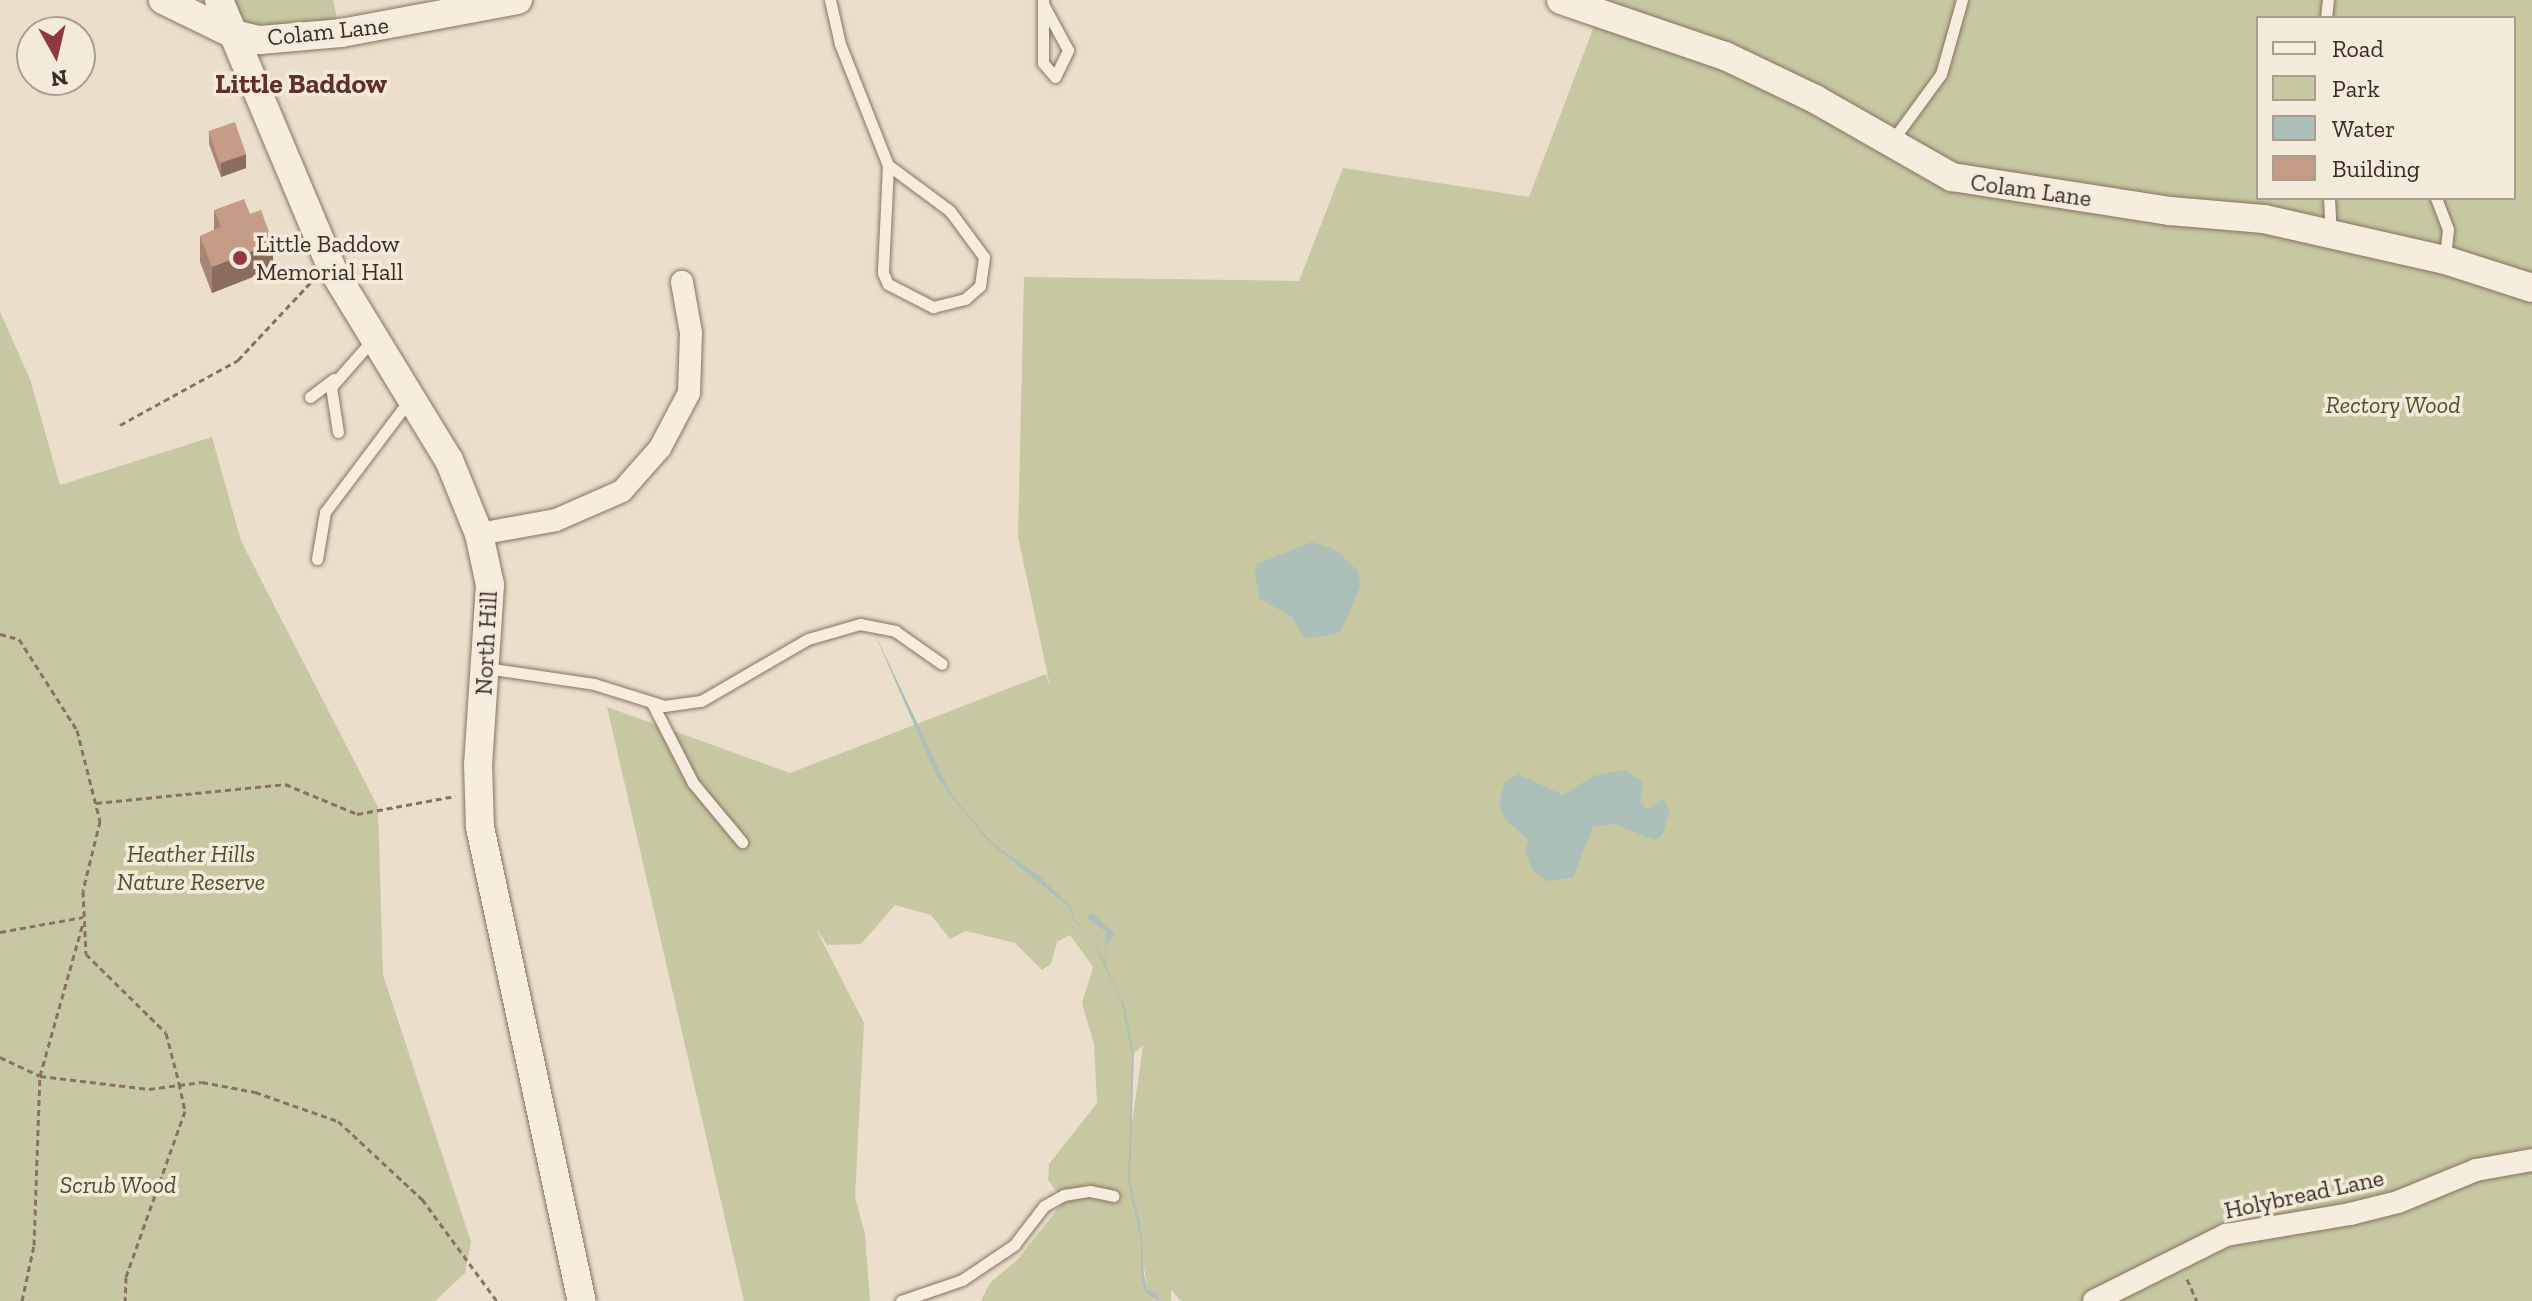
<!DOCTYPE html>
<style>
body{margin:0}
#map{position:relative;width:2532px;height:1301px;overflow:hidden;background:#ebdfcc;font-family:"Zilla Slab",serif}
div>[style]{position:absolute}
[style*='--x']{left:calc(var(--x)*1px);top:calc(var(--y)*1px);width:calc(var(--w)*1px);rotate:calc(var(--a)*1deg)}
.green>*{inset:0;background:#c7c8a1}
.water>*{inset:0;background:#acc0b9}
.path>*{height:3px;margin-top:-1.5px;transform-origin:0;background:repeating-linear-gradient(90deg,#877261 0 6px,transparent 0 10px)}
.roads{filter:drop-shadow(0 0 2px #877261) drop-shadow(0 0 2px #877261)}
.service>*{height:11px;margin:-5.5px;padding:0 5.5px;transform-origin:5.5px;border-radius:5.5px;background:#f6eddf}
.minor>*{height:22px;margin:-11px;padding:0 11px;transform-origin:11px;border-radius:11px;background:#f6eddf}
.tertiary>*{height:28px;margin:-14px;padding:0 14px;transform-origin:14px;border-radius:14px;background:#f6eddf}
.wall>*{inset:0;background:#a98673}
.shaded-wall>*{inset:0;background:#8a6d5e}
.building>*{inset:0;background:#c59c86;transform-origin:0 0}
.dots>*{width:22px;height:22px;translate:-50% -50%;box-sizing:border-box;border:4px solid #f3eadb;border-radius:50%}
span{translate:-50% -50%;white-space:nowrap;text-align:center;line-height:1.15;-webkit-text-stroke:7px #f3eadb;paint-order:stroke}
.street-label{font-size:24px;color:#392c23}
.poi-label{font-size:24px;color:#392c23}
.left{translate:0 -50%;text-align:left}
.park-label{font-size:24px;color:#4c532c;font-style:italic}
.quarter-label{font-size:28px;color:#612f27;font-weight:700}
.legend{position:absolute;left:2256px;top:16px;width:260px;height:184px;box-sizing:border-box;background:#f3eadb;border:2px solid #a99e91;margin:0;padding:10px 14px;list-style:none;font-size:24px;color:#392c23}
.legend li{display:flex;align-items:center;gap:16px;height:40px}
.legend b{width:40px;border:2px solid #a99e91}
.north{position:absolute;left:16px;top:16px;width:80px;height:80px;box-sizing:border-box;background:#f3eadb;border:2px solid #a99e91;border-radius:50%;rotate:172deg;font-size:22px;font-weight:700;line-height:32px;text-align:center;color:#392c23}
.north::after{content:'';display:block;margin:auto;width:28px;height:36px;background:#8f383f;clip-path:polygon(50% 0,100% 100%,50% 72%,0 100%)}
</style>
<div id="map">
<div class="green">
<i style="clip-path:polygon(231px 0,333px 0,338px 22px,316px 28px,252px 26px,239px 17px)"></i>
<i style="clip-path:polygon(evenodd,1604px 0,2532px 0,2532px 1301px,1181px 1301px,1171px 1290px,1171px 1301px,1159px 1301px,1158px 1293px,1148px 1292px,1141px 1249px,1146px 1294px,1158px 1301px,981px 1301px,990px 1283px,1018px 1259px,1064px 1201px,1048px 1180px,1049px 1164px,1097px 1103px,1094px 1044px,1082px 1003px,1093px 967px,1070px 935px,1057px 942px,1051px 964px,1042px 970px,1015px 943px,966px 931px,950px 939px,931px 915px,895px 905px,861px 944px,827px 945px,815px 927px,864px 1023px,855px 1197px,865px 1234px,870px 1301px,744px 1301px,607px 707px,790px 773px,1046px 674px,1050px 686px,1018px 537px,1024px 277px,1299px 281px,1343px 168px,1529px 197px,1604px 0,2258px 18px,2514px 18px,2514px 198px,2258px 198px,2258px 18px,1604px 0,1132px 1045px,1134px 1053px,1143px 1046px,1132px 1123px,1132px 1045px)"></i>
<i style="clip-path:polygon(0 312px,30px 379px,60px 485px,212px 437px,241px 541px,378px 807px,383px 975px,471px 1242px,465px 1273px,435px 1301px,0 1301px)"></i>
</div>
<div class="water">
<i style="clip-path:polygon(1312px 542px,1336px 550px,1357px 570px,1361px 585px,1342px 629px,1335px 635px,1305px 638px,1291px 616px,1260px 599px,1255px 574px,1257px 564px)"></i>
<i style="clip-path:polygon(873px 630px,951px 794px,991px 842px,1039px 876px,1070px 906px,1075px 920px,1091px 937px,1105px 962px,1106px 932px,1086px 917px,1093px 913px,1115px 934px,1106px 946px,1107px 968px,1125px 1008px,1134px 1053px,1130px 1181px,1141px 1228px,1144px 1275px,1148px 1291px,1158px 1293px,1159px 1301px,1146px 1294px,1141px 1276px,1141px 1241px,1128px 1181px,1132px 1053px,1121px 1001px,1091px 937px,1074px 921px,1069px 907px,989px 842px,950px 795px,936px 775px)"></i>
<i style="clip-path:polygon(1624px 770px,1643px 782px,1640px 801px,1647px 810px,1663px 799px,1670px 810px,1662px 836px,1655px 840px,1614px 824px,1593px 827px,1573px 878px,1547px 881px,1533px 871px,1525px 852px,1528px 840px,1505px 819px,1499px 804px,1504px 783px,1518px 774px,1563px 795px,1593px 776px)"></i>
</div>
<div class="path">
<i style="--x:120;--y:425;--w:135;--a:-28.8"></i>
<i style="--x:238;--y:360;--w:108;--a:-46.9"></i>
<i style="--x:0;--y:634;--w:20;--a:15"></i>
<i style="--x:19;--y:639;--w:108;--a:57.5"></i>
<i style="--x:77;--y:730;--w:94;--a:75.8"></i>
<i style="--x:100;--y:821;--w:72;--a:103.7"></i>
<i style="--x:83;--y:891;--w:63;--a:87.3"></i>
<i style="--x:86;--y:954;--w:112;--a:44.6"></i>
<i style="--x:166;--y:1033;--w:52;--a:75.4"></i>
<i style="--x:179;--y:1083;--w:29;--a:78"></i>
<i style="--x:185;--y:1111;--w:176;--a:109.6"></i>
<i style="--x:126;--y:1277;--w:24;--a:92"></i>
<i style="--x:96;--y:803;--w:190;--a:-5.7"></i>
<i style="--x:285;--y:784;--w:78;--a:22.6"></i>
<i style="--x:357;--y:814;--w:100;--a:-10.4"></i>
<i style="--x:0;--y:932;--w:84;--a:-10.2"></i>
<i style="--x:0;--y:1057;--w:44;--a:25.4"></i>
<i style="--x:40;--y:1076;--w:110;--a:6.8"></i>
<i style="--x:149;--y:1089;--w:53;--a:-7.5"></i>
<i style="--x:202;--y:1082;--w:54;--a:10.7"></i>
<i style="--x:255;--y:1092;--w:88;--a:19.3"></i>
<i style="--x:338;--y:1121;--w:115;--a:42.9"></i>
<i style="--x:422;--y:1199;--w:127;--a:53.7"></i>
<i style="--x:2187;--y:1279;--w:24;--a:66"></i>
<i style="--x:22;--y:1301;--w:57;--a:-77.9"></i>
<i style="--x:34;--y:1245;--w:169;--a:-88"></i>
<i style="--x:40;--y:1076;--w:159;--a:-74.3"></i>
</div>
<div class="roads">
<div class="service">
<i style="--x:830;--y:0;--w:45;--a:77.2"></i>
<i style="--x:840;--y:44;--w:130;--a:68.4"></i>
<i style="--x:888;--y:165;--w:108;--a:92.7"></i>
<i style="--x:883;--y:273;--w:12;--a:66"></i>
<i style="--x:888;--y:284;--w:51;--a:27.1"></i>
<i style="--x:933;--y:307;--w:33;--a:-14"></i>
<i style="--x:965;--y:299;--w:20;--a:-41"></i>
<i style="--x:980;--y:286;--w:29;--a:-82"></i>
<i style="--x:984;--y:257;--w:57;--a:-126.5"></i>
<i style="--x:950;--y:211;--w:77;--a:-143.4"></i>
<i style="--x:1043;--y:0;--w:63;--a:90"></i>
<i style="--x:1043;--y:63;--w:18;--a:49"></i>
<i style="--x:1055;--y:77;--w:30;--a:-64"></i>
<i style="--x:1068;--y:50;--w:52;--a:-118.5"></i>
<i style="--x:2326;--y:18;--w:18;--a:-84"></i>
<i style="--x:1892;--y:141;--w:83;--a:-53.8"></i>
<i style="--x:1941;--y:74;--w:77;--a:-74.2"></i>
<i style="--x:2329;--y:198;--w:36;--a:87"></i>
<i style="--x:2436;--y:198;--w:33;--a:69"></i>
<i style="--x:2448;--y:229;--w:30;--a:96"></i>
<i style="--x:310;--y:397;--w:30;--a:-37"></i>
<i style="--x:338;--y:432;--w:46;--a:-98.8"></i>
<i style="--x:331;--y:387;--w:65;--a:-48.7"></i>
<i style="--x:317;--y:559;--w:48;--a:-80.3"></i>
<i style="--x:325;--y:512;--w:141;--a:-53"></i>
<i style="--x:486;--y:668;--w:109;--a:8.4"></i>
<i style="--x:594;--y:684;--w:73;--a:17.4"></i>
<i style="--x:664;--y:706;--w:37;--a:-8"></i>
<i style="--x:701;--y:701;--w:124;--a:-30.1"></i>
<i style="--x:808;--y:639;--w:54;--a:-16.1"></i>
<i style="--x:860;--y:624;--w:36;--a:11"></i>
<i style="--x:895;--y:631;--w:57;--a:35.1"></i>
<i style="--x:652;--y:703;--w:90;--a:62.9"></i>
<i style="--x:693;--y:783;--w:77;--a:50.3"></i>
<i style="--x:901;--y:1301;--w:65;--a:-19"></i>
<i style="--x:962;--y:1280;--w:63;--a:-33.9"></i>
<i style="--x:1014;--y:1245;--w:49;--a:-52.4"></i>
<i style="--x:1044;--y:1206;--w:23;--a:-29"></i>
<i style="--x:1064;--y:1195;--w:26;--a:-9"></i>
<i style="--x:1090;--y:1191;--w:24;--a:12"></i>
</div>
<div class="minor">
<i style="--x:479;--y:534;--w:78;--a:-10.3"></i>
<i style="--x:556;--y:520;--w:72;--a:-23.7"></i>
<i style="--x:622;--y:491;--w:57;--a:-48.5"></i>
<i style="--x:660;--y:448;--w:62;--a:-62.2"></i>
<i style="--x:689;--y:393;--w:60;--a:-88.1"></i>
<i style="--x:691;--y:333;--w:52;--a:-100"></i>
<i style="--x:2094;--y:1301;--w:148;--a:-26.6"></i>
<i style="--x:2226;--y:1235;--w:126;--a:-9.6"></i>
<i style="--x:2350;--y:1214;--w:49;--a:-14"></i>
<i style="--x:2398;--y:1202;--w:84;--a:-22.3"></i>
<i style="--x:2476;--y:1170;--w:57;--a:-10.1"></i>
</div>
<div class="tertiary">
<i style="--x:163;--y:0;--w:78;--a:25.9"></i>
<i style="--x:233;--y:34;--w:28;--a:13"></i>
<i style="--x:260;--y:40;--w:81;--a:-4.9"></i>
<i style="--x:341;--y:33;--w:180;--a:-10.6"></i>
<i style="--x:219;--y:0;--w:290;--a:67.2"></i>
<i style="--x:331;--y:267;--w:226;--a:58.6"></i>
<i style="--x:449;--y:460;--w:80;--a:67.9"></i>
<i style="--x:479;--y:534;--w:52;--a:77.8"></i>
<i style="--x:490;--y:585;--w:179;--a:93.8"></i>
<i style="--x:478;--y:764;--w:63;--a:88.2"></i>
<i style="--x:480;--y:827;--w:485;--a:77.9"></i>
<i style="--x:1561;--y:0;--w:173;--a:18.9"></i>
<i style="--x:1725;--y:56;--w:100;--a:25.5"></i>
<i style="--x:1815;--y:99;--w:158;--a:29.7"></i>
<i style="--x:1952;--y:177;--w:221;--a:8.9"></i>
<i style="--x:2170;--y:211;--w:94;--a:4.9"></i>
<i style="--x:2264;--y:219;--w:186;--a:12.8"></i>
<i style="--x:2445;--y:260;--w:91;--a:17.8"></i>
</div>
</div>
<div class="wall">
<i style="clip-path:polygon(209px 131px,246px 168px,221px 177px,209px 144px)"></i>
<i style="clip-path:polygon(214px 210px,273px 269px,212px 293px,200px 262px,200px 236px,214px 230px)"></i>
</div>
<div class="shaded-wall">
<i style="clip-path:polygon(246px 154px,246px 168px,221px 177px,221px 163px)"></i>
<i style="clip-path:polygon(273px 243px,273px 269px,212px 293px,212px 267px)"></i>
</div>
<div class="building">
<i style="left:235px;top:122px;width:34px;height:28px;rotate:71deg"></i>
<i style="clip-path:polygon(244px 199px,250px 214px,261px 210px,273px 243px,212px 267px,200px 236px,221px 227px,214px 210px)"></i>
</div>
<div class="dots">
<i style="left:240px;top:258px;background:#8f383f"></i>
</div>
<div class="street-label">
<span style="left:328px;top:31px;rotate:-6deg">Colam Lane</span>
<span style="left:2031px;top:190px;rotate:8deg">Colam Lane</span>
<span style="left:486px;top:643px;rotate:-87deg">North Hill</span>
<span style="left:2304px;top:1194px;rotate:-12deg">Holybread Lane</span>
</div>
<div class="poi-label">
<span class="left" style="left:256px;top:258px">Little Baddow<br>Memorial Hall</span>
</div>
<div class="park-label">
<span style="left:2393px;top:405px">Rectory Wood</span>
<span style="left:191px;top:868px">Heather Hills<br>Nature Reserve</span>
<span style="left:118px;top:1185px">Scrub Wood</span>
</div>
<div class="quarter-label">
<span style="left:301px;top:84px">Little Baddow</span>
</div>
<ul class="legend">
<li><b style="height:10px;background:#f6eddf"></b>Road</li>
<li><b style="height:22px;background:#c7c8a1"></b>Park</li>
<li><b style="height:22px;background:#acc0b9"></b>Water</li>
<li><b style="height:22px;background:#c59c86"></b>Building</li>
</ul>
<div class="north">N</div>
</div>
